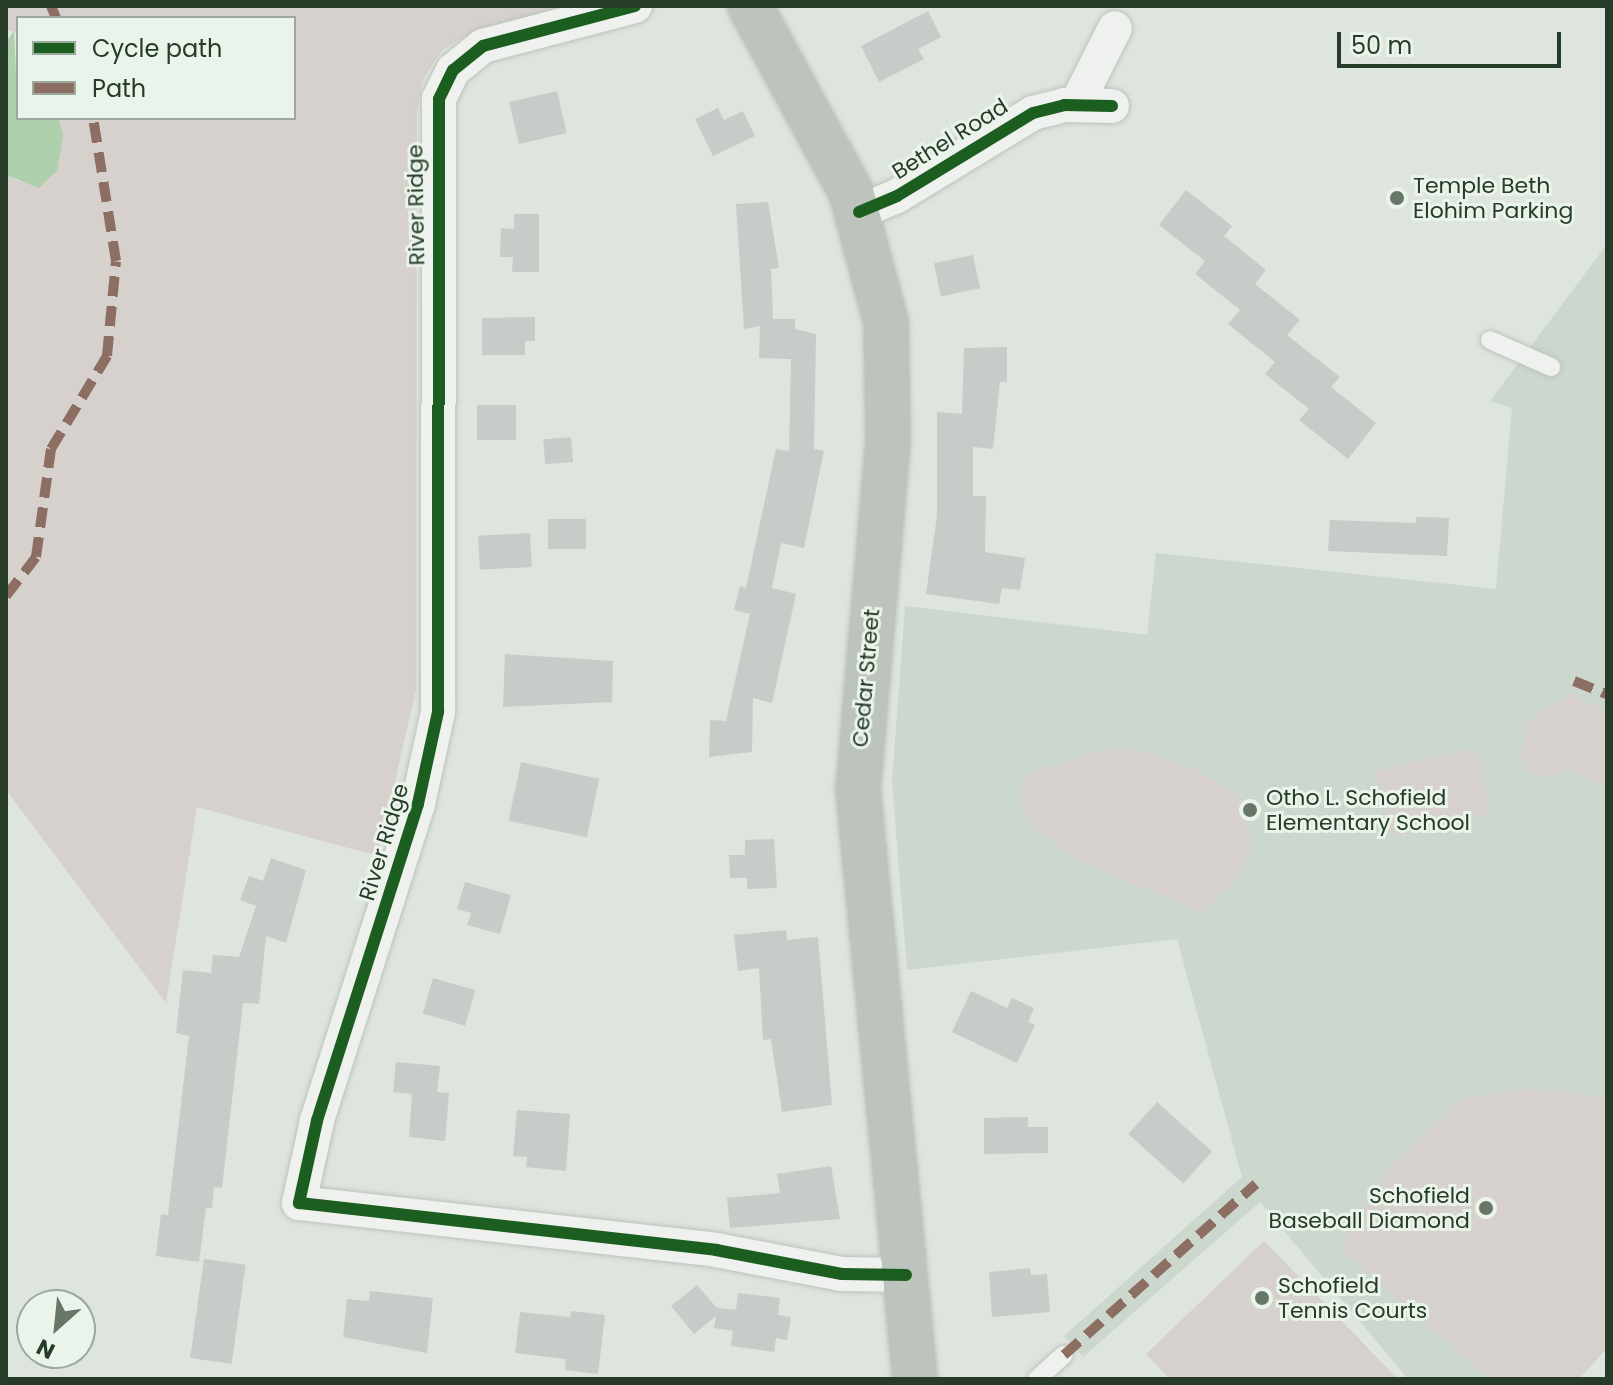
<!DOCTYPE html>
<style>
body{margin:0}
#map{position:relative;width:1613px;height:1385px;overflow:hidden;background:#dee4de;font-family:Poppins,sans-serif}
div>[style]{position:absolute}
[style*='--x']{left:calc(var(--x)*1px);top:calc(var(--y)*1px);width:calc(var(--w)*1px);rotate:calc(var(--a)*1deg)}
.built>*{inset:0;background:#ccd7cd}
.green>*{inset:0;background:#d6d1cc;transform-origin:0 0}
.water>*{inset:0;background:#aed0ac}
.building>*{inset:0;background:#c6ccc7;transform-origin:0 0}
.roads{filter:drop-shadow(0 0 2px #bdc2bd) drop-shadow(0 0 2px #bdc2bd)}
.lane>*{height:18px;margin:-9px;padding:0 9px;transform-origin:9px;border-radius:9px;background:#eef1ee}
.street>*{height:34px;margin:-17px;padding:0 17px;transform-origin:17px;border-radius:17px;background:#eef1ee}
.secondary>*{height:44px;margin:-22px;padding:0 22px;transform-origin:22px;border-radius:22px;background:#bcc4bd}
.quiet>*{height:10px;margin-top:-5px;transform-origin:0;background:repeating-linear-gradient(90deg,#8d6e63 0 20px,transparent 0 30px)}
.cycleway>*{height:12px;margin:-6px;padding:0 6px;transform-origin:6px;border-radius:6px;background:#1b5e20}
.dots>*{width:22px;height:22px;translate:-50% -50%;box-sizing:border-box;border:4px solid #ebf4eb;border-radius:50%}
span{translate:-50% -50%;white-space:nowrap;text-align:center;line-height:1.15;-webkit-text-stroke:6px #ebf4eb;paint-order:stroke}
.street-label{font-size:22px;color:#263c28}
.poi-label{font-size:22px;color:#263c28}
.left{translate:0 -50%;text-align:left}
.right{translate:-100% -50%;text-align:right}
.frame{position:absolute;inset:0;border:8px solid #263c28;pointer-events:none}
.legend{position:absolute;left:16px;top:16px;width:280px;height:104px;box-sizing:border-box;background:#ebf4eb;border:2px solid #9caa9d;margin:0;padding:10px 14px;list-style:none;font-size:24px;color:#263c28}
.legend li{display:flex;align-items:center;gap:16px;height:40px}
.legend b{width:40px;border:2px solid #9caa9d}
.north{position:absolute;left:16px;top:1289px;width:80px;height:80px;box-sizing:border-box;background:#ebf4eb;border:2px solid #9caa9d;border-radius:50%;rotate:207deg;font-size:22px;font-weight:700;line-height:32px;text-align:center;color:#263c28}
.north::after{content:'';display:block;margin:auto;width:28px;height:36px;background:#667768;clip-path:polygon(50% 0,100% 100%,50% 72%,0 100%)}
.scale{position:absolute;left:1337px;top:32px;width:224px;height:36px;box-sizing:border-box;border:4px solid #263c28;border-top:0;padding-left:10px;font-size:24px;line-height:28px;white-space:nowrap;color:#263c28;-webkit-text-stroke:6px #ebf4eb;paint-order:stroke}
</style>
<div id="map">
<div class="built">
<i style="clip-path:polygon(1607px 244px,1607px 1334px,1549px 1379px,1408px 1379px,1260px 1202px,1083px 1357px,1064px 1336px,1242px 1177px,1177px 939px,907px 970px,892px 782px,905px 606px,1147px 635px,1156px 553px,1496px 589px,1512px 408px,1490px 401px)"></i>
</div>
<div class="green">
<i style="clip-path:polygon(6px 6px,584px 6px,466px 36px,441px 51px,423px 79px,417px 112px,416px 690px,378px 856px,197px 807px,166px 1003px,6px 790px,6px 175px,21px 182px,63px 136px,59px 118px,294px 118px,294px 18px,18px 18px,18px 33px,6px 30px)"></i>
<i style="clip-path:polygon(1570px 694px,1607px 711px,1607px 787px,1569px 770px,1544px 778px,1528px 772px,1521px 759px,1528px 721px)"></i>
<i style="left:1476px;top:748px;width:67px;height:103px;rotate:77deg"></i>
<i style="clip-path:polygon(1136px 749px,1199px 771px,1234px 793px,1249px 816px,1251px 851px,1230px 886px,1201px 913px,1083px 862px,1036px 831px,1022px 811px,1021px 785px,1029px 773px,1100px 751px)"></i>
<i style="clip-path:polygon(1532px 1089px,1607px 1097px,1607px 1348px,1579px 1379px,1490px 1379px,1340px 1248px,1390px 1167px,1462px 1099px)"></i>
<i style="clip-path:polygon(1264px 1241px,1398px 1379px,1170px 1379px,1146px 1354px)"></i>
</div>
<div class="water">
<i style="clip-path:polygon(14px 31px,18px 118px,59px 118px,63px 136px,57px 171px,39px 188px,6px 175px,6px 42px)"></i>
</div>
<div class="building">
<i style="clip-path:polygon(928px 11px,941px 37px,918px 49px,924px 59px,879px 82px,861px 46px)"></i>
<i style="left:557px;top:91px;width:43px;height:49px;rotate:77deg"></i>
<i style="clip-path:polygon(718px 108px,724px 120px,743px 111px,755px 136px,713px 156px,695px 119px)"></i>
<i style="clip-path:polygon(1186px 190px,1232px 226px,1224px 236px,1266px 270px,1255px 284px,1300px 320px,1287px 335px,1340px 377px,1331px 387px,1376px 423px,1348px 459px,1299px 420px,1309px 409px,1265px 374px,1275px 362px,1228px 324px,1240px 310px,1195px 274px,1205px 261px,1159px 225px)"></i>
<i style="clip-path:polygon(768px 202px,779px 268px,771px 269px,773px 319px,795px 319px,795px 329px,816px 334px,814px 449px,824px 451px,804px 548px,781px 543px,772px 588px,796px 594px,772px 703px,753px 698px,752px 752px,709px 757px,710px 720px,726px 721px,750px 614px,734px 610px,740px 586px,746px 588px,776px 449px,789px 451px,791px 359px,759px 358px,760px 326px,744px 329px,736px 204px)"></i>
<i style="clip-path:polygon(514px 214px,539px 214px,539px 272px,512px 272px,513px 257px,500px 257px,501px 228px,514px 229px)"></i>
<i style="left:973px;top:255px;width:34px;height:40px;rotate:78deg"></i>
<i style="clip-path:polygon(535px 317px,535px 341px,525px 341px,525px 355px,482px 355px,482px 318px)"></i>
<i style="clip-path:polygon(1007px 347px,1007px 382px,1000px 382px,993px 449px,973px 447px,973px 496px,986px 496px,985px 552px,1025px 558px,1020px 590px,1002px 588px,999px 604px,926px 594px,937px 516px,937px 412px,962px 414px,964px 348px)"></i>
<i style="left:516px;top:405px;width:35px;height:39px;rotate:90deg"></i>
<i style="left:571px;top:437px;width:25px;height:28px;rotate:85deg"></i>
<i style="clip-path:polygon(1416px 517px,1449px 518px,1447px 556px,1328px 551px,1330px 520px,1416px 523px)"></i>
<i style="left:586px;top:519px;width:30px;height:38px;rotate:90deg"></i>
<i style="left:530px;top:533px;width:34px;height:52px;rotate:87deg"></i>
<i style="clip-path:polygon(505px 654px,613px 661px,612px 702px,503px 707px)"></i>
<i style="left:521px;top:762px;width:80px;height:60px;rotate:12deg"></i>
<i style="clip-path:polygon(774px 839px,777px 888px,747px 889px,747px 878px,730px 878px,729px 855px,745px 855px,745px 840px)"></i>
<i style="clip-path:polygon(271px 858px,306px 870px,286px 943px,266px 936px,259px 1004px,243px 1003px,222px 1188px,214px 1187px,212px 1208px,206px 1208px,199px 1262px,156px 1256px,161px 1214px,168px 1215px,189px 1036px,176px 1033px,183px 970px,211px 973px,213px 955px,239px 957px,256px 906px,240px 900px,249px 876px,263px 881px)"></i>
<i style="clip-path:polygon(465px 882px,511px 895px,500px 934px,467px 925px,471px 913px,457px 909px)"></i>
<i style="clip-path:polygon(786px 930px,787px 940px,818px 937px,832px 1105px,782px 1112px,771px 1039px,763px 1040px,759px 968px,738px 971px,734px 935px)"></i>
<i style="left:433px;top:978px;width:44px;height:37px;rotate:16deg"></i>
<i style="clip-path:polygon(971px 991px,1007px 1008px,1012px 998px,1034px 1008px,1028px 1022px,1035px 1025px,1017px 1063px,952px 1032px)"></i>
<i style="clip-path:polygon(396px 1062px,440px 1066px,437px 1092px,449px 1093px,445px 1141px,409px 1137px,412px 1094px,393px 1092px)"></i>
<i style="left:1157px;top:1102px;width:74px;height:43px;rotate:42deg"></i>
<i style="clip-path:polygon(517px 1110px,570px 1114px,566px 1171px,526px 1167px,527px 1157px,513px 1156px)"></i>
<i style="clip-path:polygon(1028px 1117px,1028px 1127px,1048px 1127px,1048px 1153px,984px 1154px,984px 1118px)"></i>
<i style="clip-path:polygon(831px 1166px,840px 1219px,730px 1228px,727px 1198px,780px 1193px,777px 1174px)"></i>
<i style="left:204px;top:1259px;width:42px;height:100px;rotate:8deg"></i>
<i style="clip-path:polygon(1030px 1268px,1031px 1275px,1047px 1274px,1050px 1312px,992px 1317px,989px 1272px)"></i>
<i style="clip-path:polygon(697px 1285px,717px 1308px,736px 1310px,738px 1293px,780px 1298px,778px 1315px,791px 1317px,787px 1340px,776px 1338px,774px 1352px,731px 1346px,733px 1331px,714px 1328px,716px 1316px,694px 1334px,671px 1306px)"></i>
<i style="clip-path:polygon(370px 1291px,433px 1298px,427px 1353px,343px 1337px,347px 1299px,369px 1301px)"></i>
<i style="clip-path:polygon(571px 1311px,605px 1315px,598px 1374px,565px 1370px,566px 1359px,515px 1353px,520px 1312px,570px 1317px)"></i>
</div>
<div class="roads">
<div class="lane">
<i style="--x:1490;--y:340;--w:67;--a:23.9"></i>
<i style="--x:1037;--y:1379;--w:36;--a:-42"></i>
</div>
<div class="street">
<i style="--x:635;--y:6;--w:157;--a:165.3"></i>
<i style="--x:483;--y:46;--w:38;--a:141"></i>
<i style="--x:453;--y:70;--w:32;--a:116"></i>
<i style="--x:439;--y:99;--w:613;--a:90.09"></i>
<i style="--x:438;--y:712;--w:94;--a:102.3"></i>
<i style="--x:418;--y:804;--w:333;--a:107.7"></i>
<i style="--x:317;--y:1121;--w:84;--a:102.4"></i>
<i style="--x:299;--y:1203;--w:420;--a:6.4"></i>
<i style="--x:716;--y:1250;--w:128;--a:10.8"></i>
<i style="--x:842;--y:1274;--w:64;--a:0.9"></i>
<i style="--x:1076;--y:105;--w:86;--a:-63.1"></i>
<i style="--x:859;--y:212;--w:41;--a:-22.8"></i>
<i style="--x:897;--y:196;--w:159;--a:-31.4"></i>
<i style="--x:1033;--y:113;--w:32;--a:-14"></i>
<i style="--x:1064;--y:105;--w:48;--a:1.2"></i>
</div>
<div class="secondary">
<i style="--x:750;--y:6;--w:212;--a:61.5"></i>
<i style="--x:851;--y:192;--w:135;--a:74.9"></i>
<i style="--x:886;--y:322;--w:119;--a:89"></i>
<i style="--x:888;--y:441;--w:348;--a:94.9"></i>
<i style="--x:858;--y:788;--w:594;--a:84.49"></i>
</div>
</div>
<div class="quiet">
<i style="--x:51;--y:6;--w:13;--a:67"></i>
<i style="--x:6;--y:596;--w:49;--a:-52.4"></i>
<i style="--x:36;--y:557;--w:109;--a:-82.1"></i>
<i style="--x:51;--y:449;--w:109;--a:-58.9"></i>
<i style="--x:107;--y:356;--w:95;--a:-84.6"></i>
<i style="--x:116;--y:261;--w:145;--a:-99.1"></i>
<i style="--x:1574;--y:681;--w:35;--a:22"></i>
<i style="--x:1064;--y:1355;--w:257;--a:-41.7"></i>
</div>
<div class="cycleway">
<i style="--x:635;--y:6;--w:157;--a:165.3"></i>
<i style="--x:483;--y:46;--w:38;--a:141"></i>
<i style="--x:453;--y:70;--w:32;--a:116"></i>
<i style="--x:439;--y:99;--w:613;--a:90.09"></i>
<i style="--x:438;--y:712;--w:94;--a:102.3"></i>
<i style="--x:418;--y:804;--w:333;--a:107.7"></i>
<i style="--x:317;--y:1121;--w:84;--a:102.4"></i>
<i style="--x:299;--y:1203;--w:420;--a:6.4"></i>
<i style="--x:716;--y:1250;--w:128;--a:10.8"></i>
<i style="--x:842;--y:1274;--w:64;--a:0.9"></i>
<i style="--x:859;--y:212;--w:41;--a:-22.8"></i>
<i style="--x:897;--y:196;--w:159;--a:-31.4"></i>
<i style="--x:1033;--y:113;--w:32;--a:-14"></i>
<i style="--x:1064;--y:105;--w:48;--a:1.2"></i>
</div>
<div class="dots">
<i style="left:1397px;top:198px;background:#667768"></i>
<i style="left:1250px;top:810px;background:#667768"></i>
<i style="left:1486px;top:1208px;background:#667768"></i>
<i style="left:1262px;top:1298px;background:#667768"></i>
</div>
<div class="street-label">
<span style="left:950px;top:139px;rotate:-32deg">Bethel Road</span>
<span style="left:416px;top:205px;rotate:-91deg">River Ridge</span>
<span style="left:866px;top:678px;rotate:-85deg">Cedar Street</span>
<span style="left:384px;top:842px;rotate:-73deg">River Ridge</span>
</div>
<div class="poi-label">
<span class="left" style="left:1413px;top:198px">Temple Beth<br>Elohim Parking</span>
<span class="left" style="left:1266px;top:810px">Otho L. Schofield<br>Elementary School</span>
<span class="right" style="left:1470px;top:1208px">Schofield<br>Baseball Diamond</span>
<span class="left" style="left:1278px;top:1298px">Schofield<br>Tennis Courts</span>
</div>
<div class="frame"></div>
<ul class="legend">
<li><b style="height:10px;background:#1b5e20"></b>Cycle path</li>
<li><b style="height:10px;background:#8d6e63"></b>Path</li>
</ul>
<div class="north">N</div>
<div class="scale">50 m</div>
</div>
